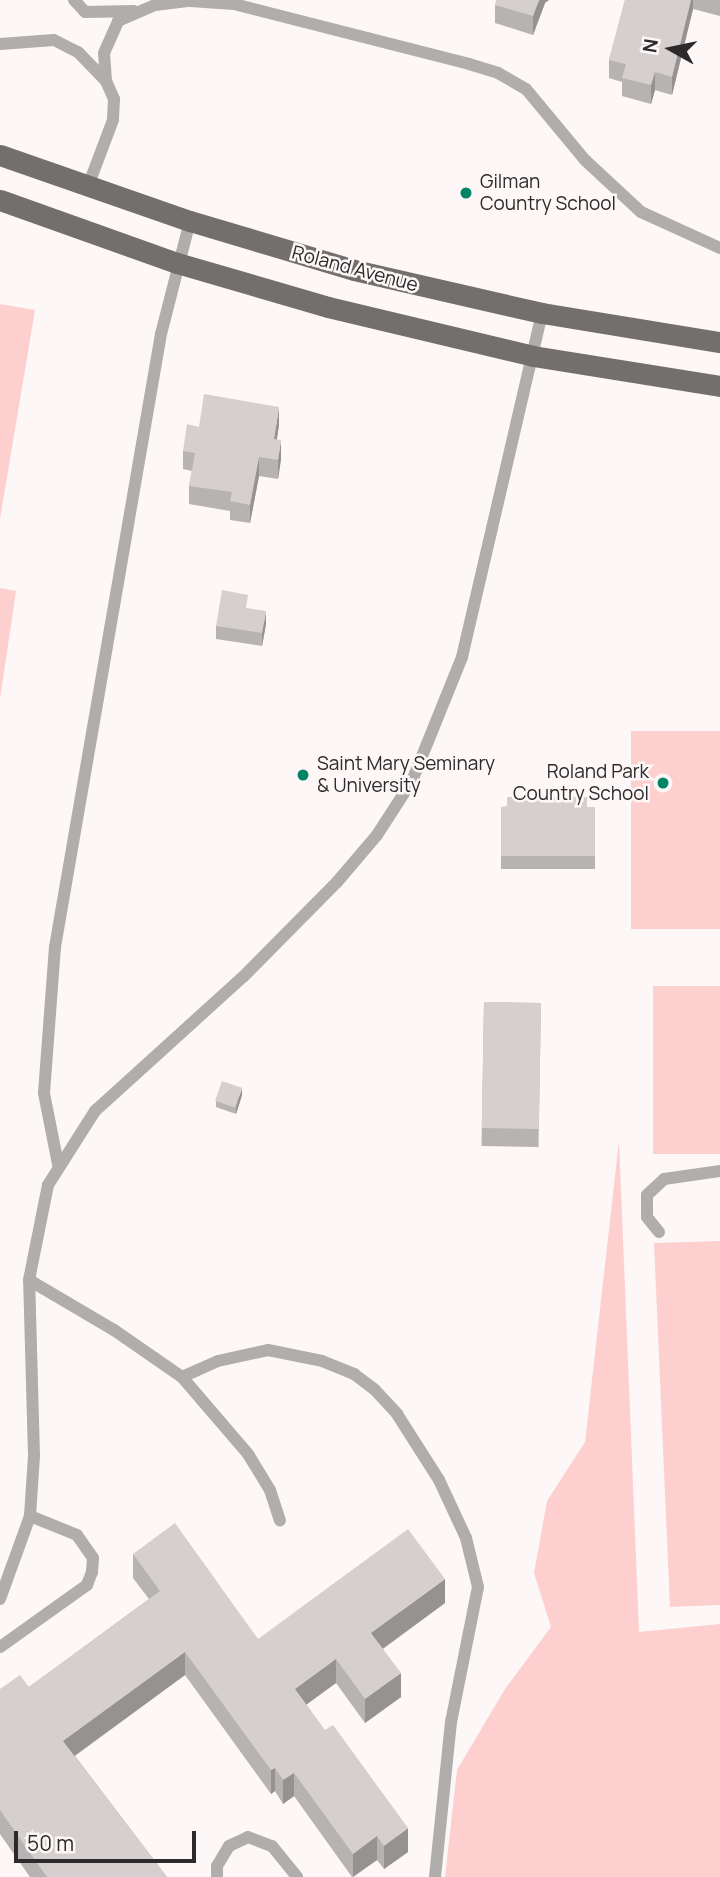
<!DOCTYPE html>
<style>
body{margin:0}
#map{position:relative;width:720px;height:1877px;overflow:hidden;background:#fdf7f7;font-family:Manrope,sans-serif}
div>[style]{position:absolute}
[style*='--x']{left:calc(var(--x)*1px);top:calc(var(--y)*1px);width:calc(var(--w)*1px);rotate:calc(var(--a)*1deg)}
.green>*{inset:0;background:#fdcfce;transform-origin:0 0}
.lane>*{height:12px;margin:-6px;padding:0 6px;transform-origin:6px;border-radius:6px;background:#b0adad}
.primary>*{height:21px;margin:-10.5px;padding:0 10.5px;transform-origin:10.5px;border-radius:10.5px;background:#746f6f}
.wall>*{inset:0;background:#b7b3b2;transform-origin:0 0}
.shaded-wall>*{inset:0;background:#959291}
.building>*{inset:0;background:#d5d0cf;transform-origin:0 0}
.dots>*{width:19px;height:19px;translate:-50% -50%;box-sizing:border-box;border:4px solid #fdf7f7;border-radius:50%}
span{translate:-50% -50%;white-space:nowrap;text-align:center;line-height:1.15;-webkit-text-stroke:5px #fdf7f7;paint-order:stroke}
.poi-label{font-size:19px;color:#2c2a2a}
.left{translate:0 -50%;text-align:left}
.right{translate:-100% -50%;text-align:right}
.street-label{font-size:19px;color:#2c2a2a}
.north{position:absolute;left:636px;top:14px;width:70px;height:70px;-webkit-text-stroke:5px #fdf7f7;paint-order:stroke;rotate:279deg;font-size:19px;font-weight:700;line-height:28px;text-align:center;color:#2c2a2a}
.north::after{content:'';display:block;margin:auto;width:24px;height:32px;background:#2c2a2a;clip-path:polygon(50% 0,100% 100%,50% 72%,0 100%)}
.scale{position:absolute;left:14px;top:1831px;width:182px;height:32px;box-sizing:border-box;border:4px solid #2c2a2a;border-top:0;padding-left:9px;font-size:21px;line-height:24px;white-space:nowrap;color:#2c2a2a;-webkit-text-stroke:5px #fdf7f7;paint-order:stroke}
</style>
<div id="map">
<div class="green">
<i style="clip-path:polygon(0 304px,35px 310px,0 519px)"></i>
<i style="clip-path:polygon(0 588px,16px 591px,0 699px)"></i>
<i style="left:720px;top:731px;width:198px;height:89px;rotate:90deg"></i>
<i style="left:720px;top:986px;width:168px;height:67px;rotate:90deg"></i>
<i style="clip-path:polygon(619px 1141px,639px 1632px,720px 1624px,720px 1877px,445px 1877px,457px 1770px,505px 1689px,551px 1627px,534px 1573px,547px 1501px,585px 1442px)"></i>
<i style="clip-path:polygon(720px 1241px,720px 1605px,670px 1607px,654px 1243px)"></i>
</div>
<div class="lane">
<i style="--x:74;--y:0;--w:16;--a:47"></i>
<i style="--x:85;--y:12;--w:49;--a:-1.2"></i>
<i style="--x:0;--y:44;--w:54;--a:-4.2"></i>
<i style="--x:54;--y:40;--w:27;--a:27"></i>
<i style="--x:78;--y:52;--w:40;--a:46"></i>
<i style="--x:106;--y:81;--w:20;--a:66"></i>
<i style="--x:114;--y:99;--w:21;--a:93"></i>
<i style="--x:113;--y:120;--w:71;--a:110.7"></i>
<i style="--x:106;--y:81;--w:28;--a:-94"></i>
<i style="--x:104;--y:53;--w:35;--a:-66"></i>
<i style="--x:118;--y:21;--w:40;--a:-23.4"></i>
<i style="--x:155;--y:5;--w:35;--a:-7"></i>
<i style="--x:190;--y:1;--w:44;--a:3.9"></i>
<i style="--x:234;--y:4;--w:243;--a:14.3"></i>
<i style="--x:469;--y:64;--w:30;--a:17"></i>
<i style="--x:498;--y:73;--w:32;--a:30"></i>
<i style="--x:526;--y:89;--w:92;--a:50.3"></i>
<i style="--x:585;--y:160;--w:76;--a:42.9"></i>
<i style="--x:641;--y:212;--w:87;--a:24.5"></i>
<i style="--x:58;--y:1164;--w:72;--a:-101.2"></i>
<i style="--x:44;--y:1093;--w:146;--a:-85.7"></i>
<i style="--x:55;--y:947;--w:622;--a:-80.19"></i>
<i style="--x:161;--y:334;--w:117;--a:-75.6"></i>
<i style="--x:659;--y:1232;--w:19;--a:-129"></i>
<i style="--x:647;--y:1217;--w:22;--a:-90"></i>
<i style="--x:647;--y:1195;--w:23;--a:-43"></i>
<i style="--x:664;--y:1179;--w:57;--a:-8.1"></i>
<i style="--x:29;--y:1280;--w:99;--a:30.5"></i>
<i style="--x:114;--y:1330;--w:83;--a:34.7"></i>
<i style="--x:182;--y:1377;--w:101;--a:49.4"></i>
<i style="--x:248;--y:1454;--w:42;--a:58.6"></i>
<i style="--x:270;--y:1490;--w:32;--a:72"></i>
<i style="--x:182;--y:1377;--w:39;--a:-24"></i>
<i style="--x:218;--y:1361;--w:51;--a:-12.4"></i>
<i style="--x:268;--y:1350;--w:55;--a:11.5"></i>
<i style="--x:322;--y:1361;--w:35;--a:22"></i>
<i style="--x:354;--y:1374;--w:26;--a:37"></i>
<i style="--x:375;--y:1390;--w:33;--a:47"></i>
<i style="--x:397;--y:1414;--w:78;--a:57.5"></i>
<i style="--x:439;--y:1480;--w:64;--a:65"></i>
<i style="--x:466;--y:1538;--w:50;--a:76.2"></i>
<i style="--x:478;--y:1587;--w:138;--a:101.3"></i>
<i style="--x:451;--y:1722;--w:156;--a:95.9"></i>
<i style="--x:0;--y:1599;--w:88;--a:-70.1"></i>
<i style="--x:30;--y:1516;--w:61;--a:-86.2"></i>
<i style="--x:34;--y:1455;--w:175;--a:-91.6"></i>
<i style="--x:29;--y:1280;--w:97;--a:-78.7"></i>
<i style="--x:48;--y:1185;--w:88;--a:-57.6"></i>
<i style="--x:95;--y:1111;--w:200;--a:-42.2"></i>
<i style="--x:243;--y:977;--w:134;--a:-45.3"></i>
<i style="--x:337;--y:882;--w:62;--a:-49.6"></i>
<i style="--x:377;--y:835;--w:64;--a:-57.1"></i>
<i style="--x:412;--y:781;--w:134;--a:-68"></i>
<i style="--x:462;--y:657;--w:353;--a:-76.9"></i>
<i style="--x:0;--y:1647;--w:107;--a:-35.5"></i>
<i style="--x:87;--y:1585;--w:14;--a:-69"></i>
<i style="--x:92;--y:1572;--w:14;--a:-86"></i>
<i style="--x:93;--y:1558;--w:28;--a:-125"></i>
<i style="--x:77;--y:1535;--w:51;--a:-158"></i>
<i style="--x:217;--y:1877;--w:11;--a:-90"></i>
<i style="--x:217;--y:1866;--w:23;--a:-59"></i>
<i style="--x:229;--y:1846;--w:21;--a:-25"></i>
<i style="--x:248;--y:1837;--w:26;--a:21"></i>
<i style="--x:272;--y:1846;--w:40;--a:51"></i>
</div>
<div class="primary">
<i style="--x:0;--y:155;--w:201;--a:19.2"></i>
<i style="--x:190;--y:221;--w:171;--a:16.6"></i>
<i style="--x:354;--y:270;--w:193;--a:12.9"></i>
<i style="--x:542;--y:313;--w:180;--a:9.3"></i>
<i style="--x:0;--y:200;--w:188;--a:19.6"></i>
<i style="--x:177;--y:263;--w:157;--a:16.2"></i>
<i style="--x:328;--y:307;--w:211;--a:13.4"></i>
<i style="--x:533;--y:356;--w:189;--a:9.1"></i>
</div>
<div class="wall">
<i style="clip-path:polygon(625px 0,720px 0,720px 16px,693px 9px,672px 95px,655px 90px,651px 104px,622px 96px,622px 82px,609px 78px,609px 60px)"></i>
<i style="clip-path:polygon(545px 3px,533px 35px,495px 23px,495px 5px)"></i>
<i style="clip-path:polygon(279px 425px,277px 439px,281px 459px,278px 479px,259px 476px,250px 523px,230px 520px,230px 511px,189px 504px,189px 486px,192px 471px,183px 469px,183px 451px,199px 427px)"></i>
<i style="clip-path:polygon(248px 608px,266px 624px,262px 646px,216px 639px,216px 626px)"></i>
<i style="left:501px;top:807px;width:94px;height:62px"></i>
<i style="left:484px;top:1002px;width:57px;height:144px;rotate:1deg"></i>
<i style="clip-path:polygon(242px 1095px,236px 1114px,216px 1107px,216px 1101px)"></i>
<i style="clip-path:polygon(133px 1554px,258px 1639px,445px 1603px,383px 1649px,401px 1697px,365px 1723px,336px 1683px,306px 1704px,408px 1852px,384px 1869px,377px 1860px,352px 1877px,294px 1796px,283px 1804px,275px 1791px,271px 1794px,185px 1675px,75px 1756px,167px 1877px,30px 1877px,0 1834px,0 1689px,29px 1687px,149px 1599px,133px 1578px)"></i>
</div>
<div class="shaded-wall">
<i style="clip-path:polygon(539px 0,549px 0,545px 3px,533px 35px,533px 16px)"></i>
<i style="clip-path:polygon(691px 0,693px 0,693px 9px,672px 95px,672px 77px)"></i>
<i style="clip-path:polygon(655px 72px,655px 90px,651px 104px,651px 85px)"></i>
<i style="clip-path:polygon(279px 407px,279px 425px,274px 457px,274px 439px)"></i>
<i style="clip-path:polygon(281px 440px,281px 459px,278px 479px,278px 460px)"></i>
<i style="clip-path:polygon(259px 457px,259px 476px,250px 523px,250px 505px)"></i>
<i style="clip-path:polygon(266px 611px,266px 624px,262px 646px,262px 633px)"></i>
<i style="clip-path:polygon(242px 1088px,242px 1095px,236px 1114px,236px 1107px)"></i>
<i style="clip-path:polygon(445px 1579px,445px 1603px,371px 1657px,371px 1633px)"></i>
<i style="clip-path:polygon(185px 1652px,185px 1675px,63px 1764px,63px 1741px)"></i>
<i style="clip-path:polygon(336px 1659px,336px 1683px,295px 1713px,295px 1689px)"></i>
<i style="clip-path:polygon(401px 1673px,401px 1697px,365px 1723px,365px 1699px)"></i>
<i style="clip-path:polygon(275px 1768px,275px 1791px,271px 1794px,271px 1770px)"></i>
<i style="clip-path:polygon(294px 1773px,294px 1796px,283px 1804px,283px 1780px)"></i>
<i style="clip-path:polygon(408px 1828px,408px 1852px,384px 1869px,384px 1846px)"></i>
<i style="clip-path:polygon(377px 1836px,377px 1860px,353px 1877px,353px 1854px)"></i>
</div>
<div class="building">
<i style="clip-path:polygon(496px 0,539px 0,533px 16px,495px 5px)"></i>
<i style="clip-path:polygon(625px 0,691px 0,672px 77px,655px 72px,651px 85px,622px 78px,626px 64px,609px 60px)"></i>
<i style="clip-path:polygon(204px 394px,279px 407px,274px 439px,281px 440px,278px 460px,259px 457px,250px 505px,230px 501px,232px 492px,189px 486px,195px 453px,183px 451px,187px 424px,199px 427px)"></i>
<i style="clip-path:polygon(222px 590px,248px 595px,246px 608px,266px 611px,262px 633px,216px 626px)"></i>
<i style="clip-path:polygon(507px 797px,587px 797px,587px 807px,595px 807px,595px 856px,501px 856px,501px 807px,507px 806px)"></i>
<i style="left:484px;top:1002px;width:57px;height:126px;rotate:1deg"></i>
<i style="left:222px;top:1081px;width:21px;height:21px;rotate:19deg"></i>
<i style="clip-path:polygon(175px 1523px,258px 1639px,408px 1529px,445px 1579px,371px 1633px,401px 1673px,365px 1699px,336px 1659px,295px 1689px,325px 1730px,333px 1725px,408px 1828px,384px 1846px,377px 1836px,353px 1854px,294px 1773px,283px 1780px,275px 1768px,271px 1770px,185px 1652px,63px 1741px,167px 1877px,47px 1877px,0 1810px,0 1689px,20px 1675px,29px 1687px,160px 1591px,133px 1554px)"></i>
</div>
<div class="dots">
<i style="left:466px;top:193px;background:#048466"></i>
<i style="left:303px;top:775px;background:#048466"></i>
<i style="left:663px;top:783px;background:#048466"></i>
</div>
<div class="poi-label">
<span class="left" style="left:480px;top:193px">Gilman<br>Country School</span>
<span class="left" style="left:317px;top:775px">Saint Mary Seminary<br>&amp; University</span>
<span class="right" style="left:649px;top:783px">Roland Park<br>Country School</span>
</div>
<div class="street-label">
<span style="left:355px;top:269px;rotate:15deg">Roland Avenue</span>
</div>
<div class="north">N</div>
<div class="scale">50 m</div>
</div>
